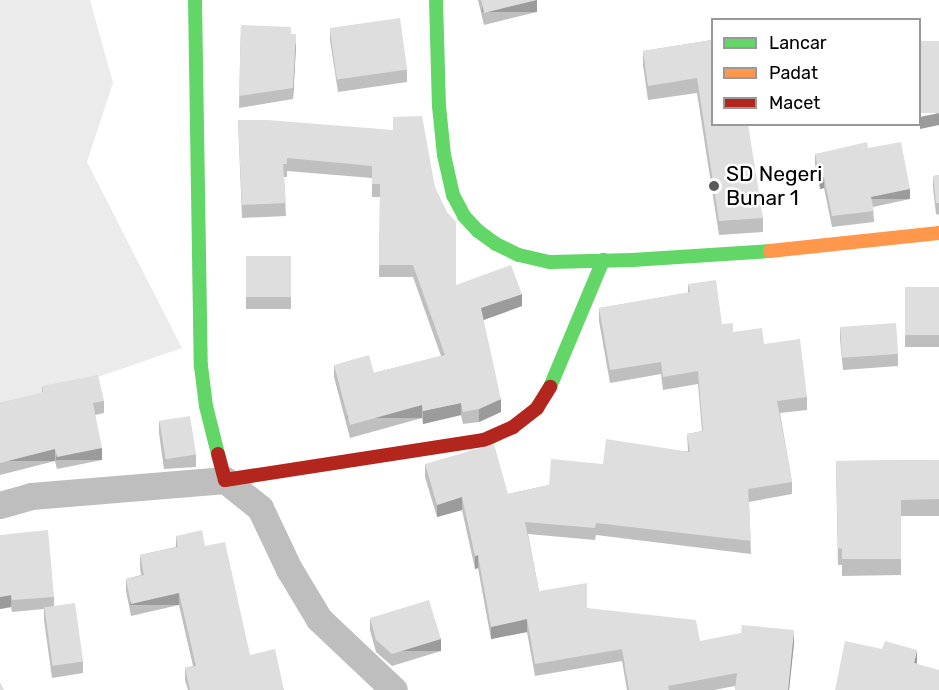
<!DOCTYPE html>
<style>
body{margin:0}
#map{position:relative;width:939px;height:690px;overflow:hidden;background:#fff;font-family:Rubik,sans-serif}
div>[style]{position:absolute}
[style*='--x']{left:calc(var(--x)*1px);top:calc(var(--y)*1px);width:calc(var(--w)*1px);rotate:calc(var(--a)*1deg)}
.green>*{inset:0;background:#ebebeb}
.street>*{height:27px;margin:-13.5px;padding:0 13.5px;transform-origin:13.5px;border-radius:13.5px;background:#bebebe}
.fast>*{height:14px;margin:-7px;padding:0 7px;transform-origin:7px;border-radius:7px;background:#63d668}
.slow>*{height:14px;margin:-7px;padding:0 7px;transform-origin:7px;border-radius:7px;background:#ff974d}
.jam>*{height:14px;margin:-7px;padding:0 7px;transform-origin:7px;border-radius:7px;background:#b3261e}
.wall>*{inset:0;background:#bfbfbf;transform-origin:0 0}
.shaded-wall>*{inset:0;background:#9b9b9b;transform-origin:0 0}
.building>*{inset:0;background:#dedede;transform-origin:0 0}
.dots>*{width:16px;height:16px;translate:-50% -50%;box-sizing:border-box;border:3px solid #fff;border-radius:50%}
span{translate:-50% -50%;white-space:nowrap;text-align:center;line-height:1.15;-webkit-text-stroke:5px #fff;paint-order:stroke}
.poi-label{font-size:21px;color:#000}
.left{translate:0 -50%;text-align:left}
.legend{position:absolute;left:711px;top:18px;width:210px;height:108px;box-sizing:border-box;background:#fff;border:2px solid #999;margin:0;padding:8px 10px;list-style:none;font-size:18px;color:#000}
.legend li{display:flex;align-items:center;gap:12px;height:30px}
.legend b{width:30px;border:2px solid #999}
</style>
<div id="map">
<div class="green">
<i style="clip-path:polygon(0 0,90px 0,113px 83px,87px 162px,182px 348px,0 411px)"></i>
</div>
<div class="street">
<i style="--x:0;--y:505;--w:32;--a:-16"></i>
<i style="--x:31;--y:496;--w:195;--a:-4.7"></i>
<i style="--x:225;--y:480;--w:45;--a:38.7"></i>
<i style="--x:260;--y:508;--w:68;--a:64.6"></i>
<i style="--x:289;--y:569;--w:58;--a:59"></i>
<i style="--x:319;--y:619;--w:103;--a:43.4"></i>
</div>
<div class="fast">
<i style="--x:195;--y:0;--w:366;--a:89.1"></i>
<i style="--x:201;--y:366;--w:40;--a:82.9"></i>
<i style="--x:206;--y:406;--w:49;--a:76"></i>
<i style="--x:436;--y:0;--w:106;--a:88.4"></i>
<i style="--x:439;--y:106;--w:49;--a:84.2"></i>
<i style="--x:444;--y:155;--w:41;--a:77.3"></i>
<i style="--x:453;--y:195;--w:24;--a:62"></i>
<i style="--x:464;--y:216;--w:21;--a:47"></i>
<i style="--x:478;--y:231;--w:22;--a:36"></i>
<i style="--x:496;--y:244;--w:25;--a:26"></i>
<i style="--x:519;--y:255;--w:32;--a:13"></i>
<i style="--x:550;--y:262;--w:82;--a:-1.4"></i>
<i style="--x:632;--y:260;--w:138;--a:-3.7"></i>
<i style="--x:550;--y:387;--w:138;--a:-67.3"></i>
</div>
<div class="slow">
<i style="--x:770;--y:251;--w:170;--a:-6.1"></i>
</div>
<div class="jam">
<i style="--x:218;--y:454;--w:27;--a:75"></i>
<i style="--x:225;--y:480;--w:262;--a:-8.8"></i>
<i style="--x:484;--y:440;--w:32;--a:-24"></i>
<i style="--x:513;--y:427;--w:31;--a:-38"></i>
<i style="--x:537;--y:408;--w:25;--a:-58"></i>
</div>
<div class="wall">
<i style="clip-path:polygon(478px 0,537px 0,537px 12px,484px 25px)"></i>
<i style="clip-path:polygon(241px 25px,291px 34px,296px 45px,293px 99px,239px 108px)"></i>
<i style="clip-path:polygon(330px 28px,407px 70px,407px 82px,338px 92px,330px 40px)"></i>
<i style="clip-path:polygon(712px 40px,763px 218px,763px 232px,719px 235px,697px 93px,648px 100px,643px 65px,643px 51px)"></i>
<i style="clip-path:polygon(238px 120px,435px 187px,456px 285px,522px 306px,483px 320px,501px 412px,479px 422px,463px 424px,461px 415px,423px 424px,422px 418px,350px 438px,334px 377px,334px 365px,374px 373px,441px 356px,413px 277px,379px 277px,380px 197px,372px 197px,372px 178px,287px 171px,287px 177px,284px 177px,286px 216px,242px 218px)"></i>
<i style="clip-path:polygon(868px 148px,910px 199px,873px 207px,874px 222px,832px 227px,824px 188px,820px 189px,815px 164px,815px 154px)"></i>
<i style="clip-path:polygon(939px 175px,939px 215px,936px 214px,933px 188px,933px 176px)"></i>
<i style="left:246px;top:256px;width:45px;height:53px"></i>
<i style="clip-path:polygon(688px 284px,722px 324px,733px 332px,764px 344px,807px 397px,807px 410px,780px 413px,792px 482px,792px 494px,749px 502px,751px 554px,596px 535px,595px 540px,528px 534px,539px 591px,587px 608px,700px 641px,794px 643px,789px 690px,735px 690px,735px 686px,714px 690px,627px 690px,622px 661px,535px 676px,527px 632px,491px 639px,478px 568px,475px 569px,462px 510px,437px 517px,425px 477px,425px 464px,508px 494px,549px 485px,603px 464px,688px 451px,687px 434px,702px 431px,698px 384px,663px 390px,661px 374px,610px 383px,599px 321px,599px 308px,688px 293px)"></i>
<i style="left:939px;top:287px;width:60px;height:34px;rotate:90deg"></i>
<i style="clip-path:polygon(840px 327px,898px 354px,898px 366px,843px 370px,840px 339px)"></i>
<i style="clip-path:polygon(42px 386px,104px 401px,104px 413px,95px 415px,102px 460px,57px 469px,55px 461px,0 475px,0 403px,42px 393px)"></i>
<i style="clip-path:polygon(159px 421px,196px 455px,196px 467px,164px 469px,159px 433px)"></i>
<i style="clip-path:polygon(939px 460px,939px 516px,901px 516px,901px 575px,842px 576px,842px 565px,838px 565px,836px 461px)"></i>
<i style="clip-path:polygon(0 535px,54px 597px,54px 606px,83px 661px,83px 673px,52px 678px,44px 620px,44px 609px,12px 612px,11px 607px,0 609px)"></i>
<i style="clip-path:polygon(176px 536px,205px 546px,250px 655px,284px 690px,188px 690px,185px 680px,185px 668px,193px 666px,179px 605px,131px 616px,126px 591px,126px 579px,141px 575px,140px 567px,140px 555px,176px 547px)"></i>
<i style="clip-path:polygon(370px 618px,441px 651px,392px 666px,376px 652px,370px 630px)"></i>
</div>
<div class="shaded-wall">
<i style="left:537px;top:0;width:12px;height:55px;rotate:90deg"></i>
<i style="clip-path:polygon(296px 34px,296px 45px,293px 99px,293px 88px)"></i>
<i style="clip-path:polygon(939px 113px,939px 125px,920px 129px,920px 117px)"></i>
<i style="clip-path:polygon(824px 177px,824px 188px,820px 189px,820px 178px)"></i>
<i style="left:910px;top:189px;width:10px;height:40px;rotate:90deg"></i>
<i style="clip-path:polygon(522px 294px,522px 306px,481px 321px,481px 308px)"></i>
<i style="clip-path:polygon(501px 399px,501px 412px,479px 422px,479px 409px)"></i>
<i style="clip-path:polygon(461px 403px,461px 415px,423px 424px,423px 411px)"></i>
<i style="left:422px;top:405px;width:13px;height:75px;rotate:90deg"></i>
<i style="left:102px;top:448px;width:12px;height:46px;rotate:90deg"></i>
<i style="left:55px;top:449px;width:12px;height:57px;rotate:90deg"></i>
<i style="clip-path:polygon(462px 497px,462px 510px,437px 517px,437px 505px)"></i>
<i style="clip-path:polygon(478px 555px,478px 568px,475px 569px,475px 556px)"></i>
<i style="left:179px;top:593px;width:12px;height:49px;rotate:90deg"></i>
<i style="clip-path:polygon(11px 595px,11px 607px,0 609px,0 597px)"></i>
<i style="clip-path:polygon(527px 619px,527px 632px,491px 639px,491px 627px)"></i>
<i style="clip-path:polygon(794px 630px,794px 643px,789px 690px,788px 690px)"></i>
<i style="left:441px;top:639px;width:12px;height:51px;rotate:90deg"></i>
<i style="clip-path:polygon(917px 650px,917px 664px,914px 663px)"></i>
</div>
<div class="building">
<i style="clip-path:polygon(481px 0,537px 0,484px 13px)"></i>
<i style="left:400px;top:18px;width:52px;height:71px;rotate:82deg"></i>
<i style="clip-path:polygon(241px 25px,291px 27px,291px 34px,296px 34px,293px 88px,239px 96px)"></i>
<i style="clip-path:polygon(712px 40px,712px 124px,748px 124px,763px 218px,719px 221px,697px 78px,648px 86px,643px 51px)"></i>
<i style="left:939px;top:41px;width:72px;height:19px;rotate:90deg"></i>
<i style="clip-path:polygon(422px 116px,435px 187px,447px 212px,456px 222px,456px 285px,511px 265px,522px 294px,481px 308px,501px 399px,479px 409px,463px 412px,461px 403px,423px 411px,422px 405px,350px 425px,334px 365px,369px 355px,374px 373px,445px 355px,413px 265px,379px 265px,380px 184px,372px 184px,372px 166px,287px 158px,287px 164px,283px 164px,286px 203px,242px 205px,238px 120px,268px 120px,393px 130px,393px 117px)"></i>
<i style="clip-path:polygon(867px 142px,868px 148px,901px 142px,910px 189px,871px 197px,874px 211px,832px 216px,824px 177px,820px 178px,815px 154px)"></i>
<i style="clip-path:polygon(939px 175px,939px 203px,936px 203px,933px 176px)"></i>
<i style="left:246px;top:256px;width:45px;height:41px"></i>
<i style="clip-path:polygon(716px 280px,722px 324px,733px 323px,733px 332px,762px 328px,764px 344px,800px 339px,807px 397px,777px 401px,792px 482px,748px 489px,751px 541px,596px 523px,595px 528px,525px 522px,539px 591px,587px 583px,587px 608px,696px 620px,700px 641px,741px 633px,742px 625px,794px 630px,788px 690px,735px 690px,737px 673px,668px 686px,669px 690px,629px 690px,622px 649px,535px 664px,527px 619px,491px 627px,478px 555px,475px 556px,462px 497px,437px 505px,425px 464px,494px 444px,508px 494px,549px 485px,551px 459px,603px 464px,606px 439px,690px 452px,687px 434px,703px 431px,698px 371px,663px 377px,661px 362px,610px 370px,599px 308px,690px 292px,688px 284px)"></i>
<i style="left:939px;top:287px;width:48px;height:34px;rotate:90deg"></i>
<i style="left:896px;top:323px;width:31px;height:56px;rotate:86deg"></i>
<i style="clip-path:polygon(98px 375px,104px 401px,93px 403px,102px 448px,57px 457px,55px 449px,0 463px,0 403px,43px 392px,42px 386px)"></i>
<i style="left:190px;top:416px;width:39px;height:31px;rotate:81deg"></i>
<i style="clip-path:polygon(939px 460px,939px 499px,901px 500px,901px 559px,842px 559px,842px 549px,838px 548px,836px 461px)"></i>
<i style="clip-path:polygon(48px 530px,54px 597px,12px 600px,11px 595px,0 597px,0 535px)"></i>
<i style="clip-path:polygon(202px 530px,205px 546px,225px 542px,250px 655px,275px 649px,284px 690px,190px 690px,185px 668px,196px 666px,179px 593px,131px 604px,126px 579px,144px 575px,140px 555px,178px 547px,176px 536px)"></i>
<i style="clip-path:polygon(429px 600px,441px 639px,392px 654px,376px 640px,370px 618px)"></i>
<i style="left:75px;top:603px;width:59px;height:31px;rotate:82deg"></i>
<i style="clip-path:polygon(845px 641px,882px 649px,885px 641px,917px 650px,914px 663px,939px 670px,939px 690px,835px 690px)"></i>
<i style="clip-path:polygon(0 682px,4px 690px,0 690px)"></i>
</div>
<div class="dots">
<i style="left:714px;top:186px;background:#595959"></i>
</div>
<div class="poi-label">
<span class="left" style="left:726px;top:186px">SD Negeri<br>Bunar 1</span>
</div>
<ul class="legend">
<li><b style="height:8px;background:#63d668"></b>Lancar</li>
<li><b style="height:8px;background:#ff974d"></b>Padat</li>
<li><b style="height:8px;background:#b3261e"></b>Macet</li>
</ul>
</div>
